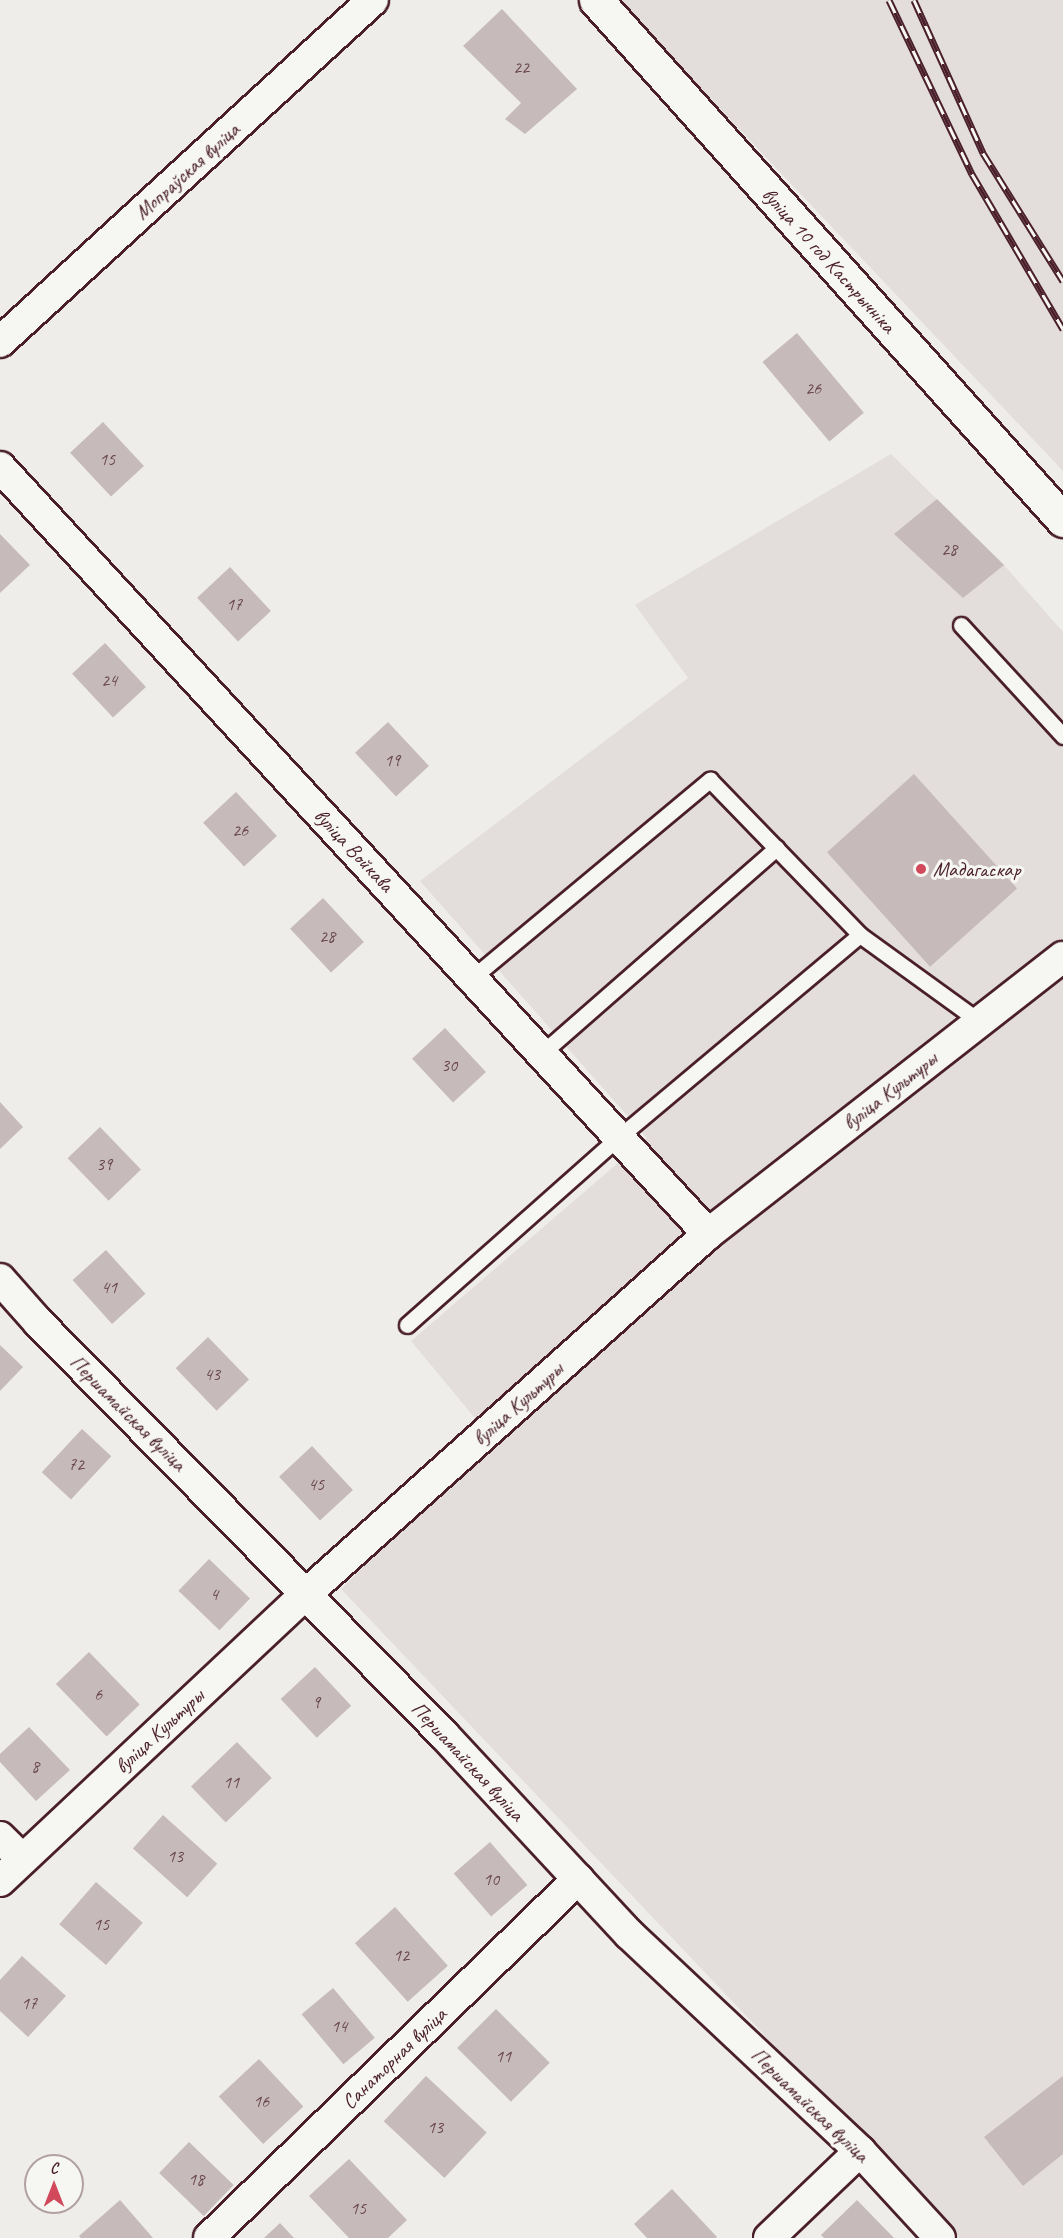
<!DOCTYPE html>
<meta charset="utf-8">
<style>
body{margin:0}
#map{position:relative;width:1063px;height:2238px;overflow:hidden;background:#efedea;font-family:Caveat,sans-serif}
div>[style]{position:absolute}
[style*='--x']{left:calc(var(--x)*1px);top:calc(var(--y)*1px);width:calc(var(--w)*1px);rotate:calc(var(--a)*1deg)}
.built>*{inset:0;background:#e3dedc}
.building>*{inset:0;background:#c6babb;transform-origin:0 0}
.roads{filter:drop-shadow(2px 0 #4a1f2b) drop-shadow(-2px 0 #4a1f2b) drop-shadow(0 2px #4a1f2b) drop-shadow(0 -2px #4a1f2b)}
.service>*{height:15px;margin:-7.5px;padding:0 7.5px;transform-origin:7.5px;border-radius:7.5px;background:#f6f6f2}
.minor>*{height:30px;margin:-15px;padding:0 15px;transform-origin:15px;border-radius:15px;background:#f6f6f2}
.tertiary>*{height:33px;margin:-16.5px;padding:0 16.5px;transform-origin:16.5px;border-radius:16.5px;background:#f6f6f2}
.rail>*{height:7px;margin-top:-3.5px;transform-origin:0;background:repeating-linear-gradient(90deg,#f6f6f2 0 14px,#4a1f2b 0 28px);box-sizing:border-box;border-block:2px solid #4a1f2b}
.dots>*{width:16px;height:16px;translate:-50% -50%;box-sizing:border-box;border:3px solid #f6f6f2;border-radius:50%}
span{translate:-50% -50%;white-space:nowrap;text-align:center;line-height:1.15;-webkit-text-stroke:6px #f6f6f2;paint-order:stroke}
.number-label{font-size:18px;color:#69464f}
.number-label span{-webkit-text-stroke-width:0}
.street-label{font-size:21px;color:#4a1f2b}
.poi-label{font-size:21px;color:#4a1f2b}
.left{translate:0 -50%;text-align:left}
.north{position:absolute;left:24px;top:2154px;width:60px;height:60px;box-sizing:border-box;background:#f6f6f2;border:2px solid #b1a0a2;border-radius:50%;rotate:0deg;font-size:16px;font-weight:700;line-height:24px;text-align:center;color:#4a1f2b}
.north::after{content:'';display:block;margin:auto;width:21px;height:27px;background:#d1495b;clip-path:polygon(50% 0,100% 100%,50% 72%,0 100%)}
</style>
<div id="map">
<div class="built">
<i style="clip-path:polygon(617px 0,1063px 0,1063px 471px)"></i>
<i style="clip-path:polygon(891px 454px,1004px 565px,1063px 632px,1063px 2238px,957px 2238px,341px 1589px,493px 1440px,411px 1341px,647px 1138px,420px 881px,688px 678px,635px 605px)"></i>
</div>
<div class="building">
<i style="clip-path:polygon(502px 9px,577px 89px,525px 134px,505px 119px,521px 103px,463px 46px)"></i>
<i style="left:797px;top:333px;width:104px;height:45px;rotate:50deg"></i>
<i style="left:103px;top:422px;width:60px;height:45px;rotate:47deg"></i>
<i style="clip-path:polygon(937px 499px,1004px 565px,963px 598px,894px 534px)"></i>
<i style="clip-path:polygon(0 534px,30px 565px,0 593px)"></i>
<i style="left:230px;top:567px;width:60px;height:45px;rotate:47deg"></i>
<i style="left:105px;top:643px;width:60px;height:45px;rotate:47deg"></i>
<i style="left:388px;top:722px;width:60px;height:45px;rotate:47deg"></i>
<i style="left:914px;top:774px;width:154px;height:117px;rotate:48deg"></i>
<i style="left:236px;top:792px;width:60px;height:45px;rotate:47deg"></i>
<i style="left:323px;top:898px;width:60px;height:45px;rotate:47deg"></i>
<i style="left:445px;top:1028px;width:60px;height:45px;rotate:47deg"></i>
<i style="clip-path:polygon(0 1102px,23px 1127px,0 1149px)"></i>
<i style="left:100px;top:1127px;width:59px;height:45px;rotate:46deg"></i>
<i style="left:106px;top:1250px;width:59px;height:45px;rotate:48deg"></i>
<i style="left:208px;top:1337px;width:59px;height:45px;rotate:46deg"></i>
<i style="clip-path:polygon(0 1345px,23px 1367px,0 1391px)"></i>
<i style="left:82px;top:1429px;width:40px;height:59px;rotate:43deg"></i>
<i style="left:312px;top:1446px;width:60px;height:45px;rotate:47deg"></i>
<i style="left:209px;top:1559px;width:57px;height:44px;rotate:44deg"></i>
<i style="left:89px;top:1652px;width:73px;height:46px;rotate:46deg"></i>
<i style="left:315px;top:1667px;width:53px;height:47px;rotate:47deg"></i>
<i style="clip-path:polygon(29px 1727px,70px 1770px,36px 1801px,0 1762px,0 1754px)"></i>
<i style="left:237px;top:1742px;width:50px;height:64px;rotate:46deg"></i>
<i style="left:163px;top:1815px;width:73px;height:45px;rotate:42deg"></i>
<i style="left:490px;top:1842px;width:57px;height:48px;rotate:49deg"></i>
<i style="left:96px;top:1882px;width:62px;height:56px;rotate:41deg"></i>
<i style="left:395px;top:1907px;width:79px;height:54px;rotate:48deg"></i>
<i style="clip-path:polygon(22px 1956px,66px 1996px,28px 2037px,0 2011px,0 1980px)"></i>
<i style="left:333px;top:1988px;width:65px;height:41px;rotate:50deg"></i>
<i style="left:496px;top:2009px;width:76px;height:55px;rotate:45deg"></i>
<i style="left:259px;top:2059px;width:65px;height:55px;rotate:47deg"></i>
<i style="left:426px;top:2076px;width:83px;height:62px;rotate:43deg"></i>
<i style="clip-path:polygon(1063px 2076px,1063px 2154px,1023px 2186px,984px 2137px)"></i>
<i style="left:189px;top:2142px;width:62px;height:43px;rotate:44deg"></i>
<i style="clip-path:polygon(349px 2159px,407px 2220px,388px 2238px,349px 2238px,309px 2196px)"></i>
<i style="clip-path:polygon(672px 2189px,717px 2237px,716px 2238px,647px 2238px,634px 2224px)"></i>
<i style="clip-path:polygon(120px 2200px,153px 2238px,81px 2238px,79px 2236px)"></i>
<i style="clip-path:polygon(857px 2200px,894px 2238px,824px 2238px,821px 2235px)"></i>
<i style="clip-path:polygon(280px 2223px,294px 2238px,264px 2238px)"></i>
</div>
<div class="roads">
<div class="service">
<i style="--x:961;--y:625;--w:151;--a:47.4"></i>
<i style="--x:472;--y:978;--w:310;--a:-39.8"></i>
<i style="--x:710;--y:780;--w:216;--a:45.9"></i>
<i style="--x:860;--y:935;--w:148;--a:35.9"></i>
<i style="--x:541;--y:1054;--w:313;--a:-41.2"></i>
<i style="--x:407;--y:1325;--w:283;--a:-41.6"></i>
<i style="--x:619;--y:1137;--w:314;--a:-40"></i>
</div>
<div class="minor">
<i style="--x:0;--y:342;--w:506;--a:-42.52"></i>
<i style="--x:0;--y:467;--w:1044;--a:47.29"></i>
<i style="--x:0;--y:1279;--w:57;--a:48.5"></i>
<i style="--x:38;--y:1322;--w:579;--a:45.49"></i>
<i style="--x:444;--y:1735;--w:272;--a:47.1"></i>
<i style="--x:629;--y:1934;--w:317;--a:43.2"></i>
<i style="--x:860;--y:2151;--w:118;--a:47.4"></i>
<i style="--x:0;--y:1837;--w:31;--a:45"></i>
<i style="--x:0;--y:1881;--w:420;--a:-43.2"></i>
<i style="--x:306;--y:1594;--w:540;--a:-41.85"></i>
<i style="--x:708;--y:1234;--w:450;--a:-38"></i>
<i style="--x:209;--y:2238;--w:515;--a:-44.21"></i>
<i style="--x:769;--y:2238;--w:126;--a:-43.7"></i>
</div>
<div class="tertiary">
<i style="--x:596;--y:0;--w:699;--a:48.07"></i>
</div>
</div>
<div class="rail">
<i style="--x:889;--y:0;--w:193;--a:64.5"></i>
<i style="--x:972;--y:174;--w:180;--a:59.6"></i>
<i style="--x:914;--y:0;--w:168;--a:65.7"></i>
<i style="--x:983;--y:153;--w:151;--a:58"></i>
</div>
<div class="dots">
<i style="left:921px;top:869px;background:#d1495b"></i>
</div>
<div class="number-label">
<span style="left:521px;top:67px">22</span>
<span style="left:813px;top:388px">26</span>
<span style="left:107px;top:459px">15</span>
<span style="left:949px;top:549px">28</span>
<span style="left:234px;top:604px">17</span>
<span style="left:109px;top:680px">24</span>
<span style="left:392px;top:760px">19</span>
<span style="left:240px;top:830px">26</span>
<span style="left:327px;top:936px">28</span>
<span style="left:449px;top:1065px">30</span>
<span style="left:104px;top:1164px">39</span>
<span style="left:109px;top:1287px">41</span>
<span style="left:212px;top:1374px">43</span>
<span style="left:76px;top:1464px">72</span>
<span style="left:316px;top:1484px">45</span>
<span style="left:214px;top:1594px">4</span>
<span style="left:98px;top:1694px">6</span>
<span style="left:316px;top:1702px">9</span>
<span style="left:35px;top:1766px">8</span>
<span style="left:231px;top:1782px">11</span>
<span style="left:175px;top:1856px">13</span>
<span style="left:491px;top:1879px">10</span>
<span style="left:101px;top:1924px">15</span>
<span style="left:401px;top:1955px">12</span>
<span style="left:29px;top:2003px">17</span>
<span style="left:339px;top:2026px">14</span>
<span style="left:503px;top:2056px">11</span>
<span style="left:261px;top:2101px">16</span>
<span style="left:435px;top:2127px">13</span>
<span style="left:196px;top:2179px">18</span>
<span style="left:358px;top:2208px">15</span>
</div>
<div class="street-label">
<span style="left:187px;top:171px;rotate:-42deg">Мопраўская вуліца</span>
<span style="left:829px;top:260px;rotate:48deg">вуліца 10 год Кастрычніка</span>
<span style="left:354px;top:850px;rotate:47deg">вуліца Войкава</span>
<span style="left:890px;top:1091px;rotate:-38deg">вуліца Культуры</span>
<span style="left:518px;top:1404px;rotate:-42deg">вуліца Культуры</span>
<span style="left:128px;top:1413px;rotate:45deg">Першамайская вуліца</span>
<span style="left:159px;top:1731px;rotate:-43deg">вуліца Культуры</span>
<span style="left:468px;top:1761px;rotate:47deg">Першамайская вуліца</span>
<span style="left:394px;top:2058px;rotate:-44deg">Санаторная вуліца</span>
<span style="left:810px;top:2105px;rotate:44deg">Першамайская вуліца</span>
</div>
<div class="poi-label">
<span class="left" style="left:933px;top:869px">Мадагаскар</span>
</div>
<div class="north">С</div>
</div>
